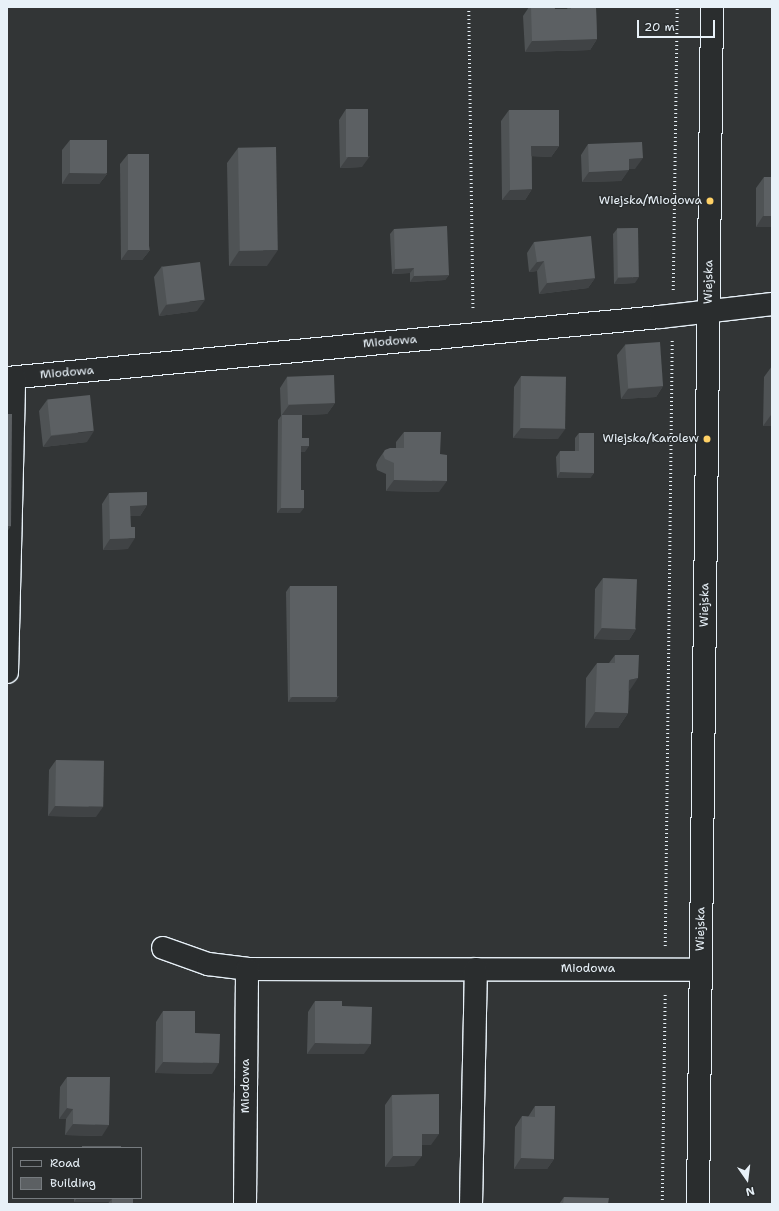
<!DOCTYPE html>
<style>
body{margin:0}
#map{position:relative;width:779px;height:1211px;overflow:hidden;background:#323536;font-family:"Shantell Sans",sans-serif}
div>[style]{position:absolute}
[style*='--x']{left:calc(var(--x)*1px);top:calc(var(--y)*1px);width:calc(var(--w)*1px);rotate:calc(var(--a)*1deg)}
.path>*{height:2.5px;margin-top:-1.25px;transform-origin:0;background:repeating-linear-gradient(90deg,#e8f1f8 0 1px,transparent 0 4px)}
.roads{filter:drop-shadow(1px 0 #e8f1f8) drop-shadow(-1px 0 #e8f1f8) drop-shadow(0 1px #e8f1f8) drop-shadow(0 -1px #e8f1f8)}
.minor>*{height:22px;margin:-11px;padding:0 11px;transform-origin:11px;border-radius:11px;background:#2a2d2e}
.wall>*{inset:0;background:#4f5355}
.shaded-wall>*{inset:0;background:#404345}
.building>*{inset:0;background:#5c6063;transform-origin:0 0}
.dots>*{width:11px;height:11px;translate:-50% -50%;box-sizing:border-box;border:2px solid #2a2d2e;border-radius:50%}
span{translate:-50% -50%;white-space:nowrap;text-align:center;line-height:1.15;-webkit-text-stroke:3px #2a2d2e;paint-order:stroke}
.poi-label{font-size:12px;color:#e8f1f8}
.right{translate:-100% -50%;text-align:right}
.street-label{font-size:12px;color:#e8f1f8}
.frame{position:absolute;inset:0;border:8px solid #e8f1f8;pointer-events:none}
.legend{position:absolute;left:12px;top:1147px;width:130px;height:52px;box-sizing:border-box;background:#2a2d2e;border:1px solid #767b7f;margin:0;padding:5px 7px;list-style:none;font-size:12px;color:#e8f1f8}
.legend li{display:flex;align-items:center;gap:8px;height:20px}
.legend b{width:20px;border:1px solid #767b7f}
.north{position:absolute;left:727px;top:1159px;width:40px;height:40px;-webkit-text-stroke:3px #2a2d2e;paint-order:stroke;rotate:166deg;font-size:11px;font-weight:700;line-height:16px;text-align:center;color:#e8f1f8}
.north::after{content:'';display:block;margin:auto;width:14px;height:18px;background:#e8f1f8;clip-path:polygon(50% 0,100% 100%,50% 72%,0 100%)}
.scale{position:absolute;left:637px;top:20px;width:78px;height:18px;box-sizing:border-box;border:2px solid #e8f1f8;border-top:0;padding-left:5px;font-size:12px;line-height:14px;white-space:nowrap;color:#e8f1f8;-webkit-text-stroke:3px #2a2d2e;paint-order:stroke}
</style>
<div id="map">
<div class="path">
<i style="--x:469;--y:7;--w:303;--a:89.2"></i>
<i style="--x:673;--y:290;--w:283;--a:-89.2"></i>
<i style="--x:665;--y:946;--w:607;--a:-89.34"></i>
<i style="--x:662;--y:1204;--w:211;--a:-89.2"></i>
</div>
<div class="roads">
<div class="minor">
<i style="--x:7;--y:378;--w:656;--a:-5.34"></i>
<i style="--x:660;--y:317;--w:113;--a:-6.6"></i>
<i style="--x:7;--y:672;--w:294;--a:-88.6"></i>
<i style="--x:163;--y:948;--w:48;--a:19.6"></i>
<i style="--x:208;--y:964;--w:39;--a:7"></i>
<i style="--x:247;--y:969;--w:453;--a:0.1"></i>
<i style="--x:245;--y:1204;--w:235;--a:-89.5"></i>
<i style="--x:471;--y:1204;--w:235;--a:-88.8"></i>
<i style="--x:698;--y:1204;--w:1197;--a:-89.33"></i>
</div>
</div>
<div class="wall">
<i style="clip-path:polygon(529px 7px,554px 7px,555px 9px,567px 9px,568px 7px,596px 7px,597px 39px,590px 50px,525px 52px,523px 16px)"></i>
<i style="clip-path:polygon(346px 109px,362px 167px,340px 168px,339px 120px)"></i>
<i style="clip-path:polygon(509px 110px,559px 146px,551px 157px,532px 156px,532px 189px,525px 200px,502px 200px,501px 121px)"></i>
<i style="clip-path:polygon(70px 140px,107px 174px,99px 184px,62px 184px,62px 150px)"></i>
<i style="clip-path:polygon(588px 144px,635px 169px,629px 169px,621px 181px,582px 182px,581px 155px)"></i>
<i style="clip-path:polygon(238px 148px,267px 266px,229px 266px,227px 163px)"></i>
<i style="clip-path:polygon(128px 154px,150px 250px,142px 260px,121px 260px,120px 164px)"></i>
<i style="clip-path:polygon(764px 177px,772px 227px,756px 227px,756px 188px)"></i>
<i style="clip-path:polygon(394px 229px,449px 275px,445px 280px,410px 282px,410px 273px,392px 274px,390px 234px)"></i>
<i style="clip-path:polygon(617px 229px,635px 283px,614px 284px,613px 234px)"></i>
<i style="clip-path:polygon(534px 242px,595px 278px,588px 288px,539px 294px,537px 271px,529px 272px,527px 253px)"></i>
<i style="clip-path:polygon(162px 266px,197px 311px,159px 316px,154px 277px)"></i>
<i style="clip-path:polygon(625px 345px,663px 386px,656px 397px,621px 399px,617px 355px)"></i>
<i style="clip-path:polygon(772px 366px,772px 426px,763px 426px,764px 377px)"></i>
<i style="clip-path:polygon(521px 376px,558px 439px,513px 438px,514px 387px)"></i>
<i style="clip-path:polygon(287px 377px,335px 403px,327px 414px,302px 415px,302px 438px,305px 452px,301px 452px,300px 513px,277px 513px,278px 420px,281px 416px,280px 388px)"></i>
<i style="clip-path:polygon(47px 400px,87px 442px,43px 447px,39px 411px)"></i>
<i style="clip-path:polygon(404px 432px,439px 492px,386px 491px,386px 474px,377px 470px,376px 465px,378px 460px,385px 450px,396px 448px,396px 442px)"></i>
<i style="clip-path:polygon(579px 433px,594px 473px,590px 478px,557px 478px,556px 457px,560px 451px,575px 451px,575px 438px)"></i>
<i style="clip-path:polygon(109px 493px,147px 505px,140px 516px,130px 516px,128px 549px,103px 550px,102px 504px)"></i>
<i style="clip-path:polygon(603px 578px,636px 629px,629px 640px,594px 639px,595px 589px)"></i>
<i style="clip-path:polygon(290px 586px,335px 702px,288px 702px,286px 592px)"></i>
<i style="clip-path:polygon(615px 655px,629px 691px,628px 713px,618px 728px,585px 728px,586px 678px,597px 663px,609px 663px)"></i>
<i style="clip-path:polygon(56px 760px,96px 817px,48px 816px,49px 770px)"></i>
<i style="clip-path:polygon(315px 1001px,342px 1006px,364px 1054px,307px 1054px,308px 1012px)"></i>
<i style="clip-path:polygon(163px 1011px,212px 1074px,155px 1073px,156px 1022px)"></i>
<i style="clip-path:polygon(67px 1077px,102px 1136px,65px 1135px,66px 1119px,59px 1119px,60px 1087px)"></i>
<i style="clip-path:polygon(392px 1095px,431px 1145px,422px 1145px,414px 1166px,385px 1167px,385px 1105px)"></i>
<i style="clip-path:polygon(535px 1106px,554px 1159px,547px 1169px,514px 1169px,515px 1127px,522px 1116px,528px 1117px)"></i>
<i style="clip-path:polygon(564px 1197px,608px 1204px,559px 1204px)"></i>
<i style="clip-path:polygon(74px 1198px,116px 1198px,116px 1199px,133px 1204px,108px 1204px,109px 1202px,74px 1202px)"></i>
</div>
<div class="shaded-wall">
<i style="clip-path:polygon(597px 39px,590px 50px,525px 52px,532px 41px)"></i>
<i style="clip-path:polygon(531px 146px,559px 146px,551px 157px,524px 156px)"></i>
<i style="clip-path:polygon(370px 156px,362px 167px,340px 168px,348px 157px)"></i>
<i style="clip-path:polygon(643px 158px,635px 169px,621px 169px,629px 159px)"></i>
<i style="clip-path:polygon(629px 170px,621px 181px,582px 182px,589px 172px)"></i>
<i style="clip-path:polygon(69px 173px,107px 174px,99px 184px,62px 184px)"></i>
<i style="clip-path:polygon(532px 189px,525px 200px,502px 200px,510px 190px)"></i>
<i style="clip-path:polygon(763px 216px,772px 216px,772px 227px,756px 227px)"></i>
<i style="clip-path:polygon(128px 250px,150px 250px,142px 260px,121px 260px)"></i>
<i style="clip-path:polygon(278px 250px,267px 266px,229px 266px,239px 251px)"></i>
<i style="clip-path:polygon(544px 261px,537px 271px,529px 272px,537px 262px)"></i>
<i style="clip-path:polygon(414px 268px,410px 273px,392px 274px,395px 269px)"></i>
<i style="clip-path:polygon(449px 275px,445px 280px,410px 282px,414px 276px)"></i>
<i style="clip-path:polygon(639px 277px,635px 283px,614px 284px,618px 278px)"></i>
<i style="clip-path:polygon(595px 278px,588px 288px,539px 294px,547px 283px)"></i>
<i style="clip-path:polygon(205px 300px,197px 311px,159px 316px,166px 305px)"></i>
<i style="clip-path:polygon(663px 386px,656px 397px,621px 399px,628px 389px)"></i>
<i style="clip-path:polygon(335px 403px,327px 414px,282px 416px,282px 415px,281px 416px,289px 405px)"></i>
<i style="clip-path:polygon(771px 415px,772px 415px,772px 426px,763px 426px)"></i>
<i style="clip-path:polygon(521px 428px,566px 428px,558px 439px,513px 438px)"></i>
<i style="clip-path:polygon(94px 431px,87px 442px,43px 447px,51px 436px)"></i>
<i style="clip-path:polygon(301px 446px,309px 446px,305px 452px,297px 452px)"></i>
<i style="clip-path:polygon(560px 472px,594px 473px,590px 478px,557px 478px)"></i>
<i style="clip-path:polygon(394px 480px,447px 481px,439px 492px,386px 491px)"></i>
<i style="clip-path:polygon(147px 505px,140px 516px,123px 516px,130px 506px)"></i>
<i style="clip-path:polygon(281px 508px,304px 508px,300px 513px,277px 513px)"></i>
<i style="clip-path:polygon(7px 526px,11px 526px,7px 532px)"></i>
<i style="clip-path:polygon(135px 538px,128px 549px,103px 550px,110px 539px)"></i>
<i style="clip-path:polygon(602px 628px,636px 629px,629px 640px,594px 639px)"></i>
<i style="clip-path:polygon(638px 678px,628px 693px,629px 680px)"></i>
<i style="clip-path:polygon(339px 696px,335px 702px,288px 702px,292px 697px)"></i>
<i style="clip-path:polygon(595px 712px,628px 713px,618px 728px,585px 728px)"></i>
<i style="clip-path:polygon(55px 806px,103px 807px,96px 817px,48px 816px)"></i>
<i style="clip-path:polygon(315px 1043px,371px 1044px,364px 1054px,307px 1054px)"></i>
<i style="clip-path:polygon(163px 1062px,219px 1063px,212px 1074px,155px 1073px)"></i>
<i style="clip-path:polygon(67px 1108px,73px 1109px,66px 1119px,59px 1119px)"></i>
<i style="clip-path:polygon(73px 1124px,109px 1125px,102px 1136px,65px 1135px)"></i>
<i style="clip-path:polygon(422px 1134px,439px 1134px,431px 1145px,414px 1145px)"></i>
<i style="clip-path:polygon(393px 1156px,422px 1156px,414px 1166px,385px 1167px)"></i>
<i style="clip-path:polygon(521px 1158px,554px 1159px,547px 1169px,514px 1169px)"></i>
<i style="clip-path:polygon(77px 1198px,116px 1198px,113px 1202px,112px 1199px,109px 1202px,74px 1202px)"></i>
</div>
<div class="building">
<i style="clip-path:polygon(531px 7px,554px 7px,555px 9px,571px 9px,571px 7px,596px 7px,597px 39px,532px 41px)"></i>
<i style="left:346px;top:109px;width:22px;height:48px"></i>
<i style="clip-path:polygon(509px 110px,559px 110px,559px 146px,531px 146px,532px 189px,510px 190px)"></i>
<i style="left:70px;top:140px;width:37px;height:33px"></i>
<i style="clip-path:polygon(642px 142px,643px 158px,629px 159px,629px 170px,589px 172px,588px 144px)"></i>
<i style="left:276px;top:147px;width:103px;height:38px;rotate:89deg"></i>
<i style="left:128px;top:154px;width:21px;height:96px"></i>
<i style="left:764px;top:177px;width:8px;height:39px"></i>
<i style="clip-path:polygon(447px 226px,449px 275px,414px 276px,414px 268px,395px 269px,394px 229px)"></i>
<i style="left:638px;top:228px;width:49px;height:21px;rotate:89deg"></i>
<i style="clip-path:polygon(591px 236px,595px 278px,547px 283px,544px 261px,537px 262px,534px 242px)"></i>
<i style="left:200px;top:262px;width:38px;height:38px;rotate:83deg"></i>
<i style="left:660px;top:342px;width:44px;height:35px;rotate:86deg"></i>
<i style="clip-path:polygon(772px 366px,772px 415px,771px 415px)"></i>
<i style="left:334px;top:375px;width:28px;height:47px;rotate:88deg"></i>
<i style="left:521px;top:376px;width:45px;height:52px;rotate:1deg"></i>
<i style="left:90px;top:395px;width:36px;height:43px;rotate:84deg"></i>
<i style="clip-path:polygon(7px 414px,12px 414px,11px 526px,7px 526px)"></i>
<i style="clip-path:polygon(282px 415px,302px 415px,302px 438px,309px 438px,309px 446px,301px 446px,301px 490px,304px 490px,304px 508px,281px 508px)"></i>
<i style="clip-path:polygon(404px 432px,441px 432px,440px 454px,447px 455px,447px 481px,394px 480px,394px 463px,385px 459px,383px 454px,385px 450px,390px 448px,404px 448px)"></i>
<i style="clip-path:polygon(579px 433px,594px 433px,594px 473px,560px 472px,560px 451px,579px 451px)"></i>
<i style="clip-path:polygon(147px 492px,147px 505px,130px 506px,131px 527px,135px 527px,135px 538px,110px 539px,109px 493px)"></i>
<i style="left:603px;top:578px;width:34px;height:50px;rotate:2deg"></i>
<i style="left:290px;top:586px;width:47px;height:111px"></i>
<i style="clip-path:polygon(615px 655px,639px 655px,638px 678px,629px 680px,628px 713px,595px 712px,597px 663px,615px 663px)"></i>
<i style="left:56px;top:760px;width:48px;height:46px;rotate:1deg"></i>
<i style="clip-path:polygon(315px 1001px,342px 1001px,342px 1006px,372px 1007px,371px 1044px,315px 1043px)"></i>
<i style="clip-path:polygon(163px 1011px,195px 1011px,195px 1033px,220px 1034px,219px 1063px,163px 1062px)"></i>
<i style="clip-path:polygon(67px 1077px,110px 1077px,109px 1125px,73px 1124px,73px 1109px,67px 1108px)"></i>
<i style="clip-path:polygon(439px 1094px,439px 1134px,422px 1134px,422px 1156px,393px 1156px,392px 1095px)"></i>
<i style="clip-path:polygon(535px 1106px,555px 1106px,554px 1159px,521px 1158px,522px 1116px,535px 1117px)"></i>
<i style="left:82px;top:1146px;width:39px;height:2px"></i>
<i style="clip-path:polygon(564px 1197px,609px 1198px,608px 1204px,563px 1204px)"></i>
<i style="left:112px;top:1199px;width:21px;height:5px"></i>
</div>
<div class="dots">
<i style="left:710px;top:201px;background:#ffd166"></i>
<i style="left:707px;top:439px;background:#ffd166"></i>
</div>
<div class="poi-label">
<span class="right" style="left:702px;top:201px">Wiejska/Miodowa</span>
<span class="right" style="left:699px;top:439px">Wiejska/Karolew</span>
</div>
<div class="street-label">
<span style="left:709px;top:282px;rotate:-89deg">Wiejska</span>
<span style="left:390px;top:342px;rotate:-5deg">Miodowa</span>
<span style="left:67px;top:373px;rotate:-5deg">Miodowa</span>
<span style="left:705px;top:605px;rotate:-89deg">Wiejska</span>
<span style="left:701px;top:929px;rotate:-89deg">Wiejska</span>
<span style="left:588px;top:969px">Miodowa</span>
<span style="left:246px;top:1086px;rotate:-90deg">Miodowa</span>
</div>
<div class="frame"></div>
<ul class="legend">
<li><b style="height:5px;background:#2a2d2e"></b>Road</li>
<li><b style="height:11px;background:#5c6063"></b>Building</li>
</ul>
<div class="north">N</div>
<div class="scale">20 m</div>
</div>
